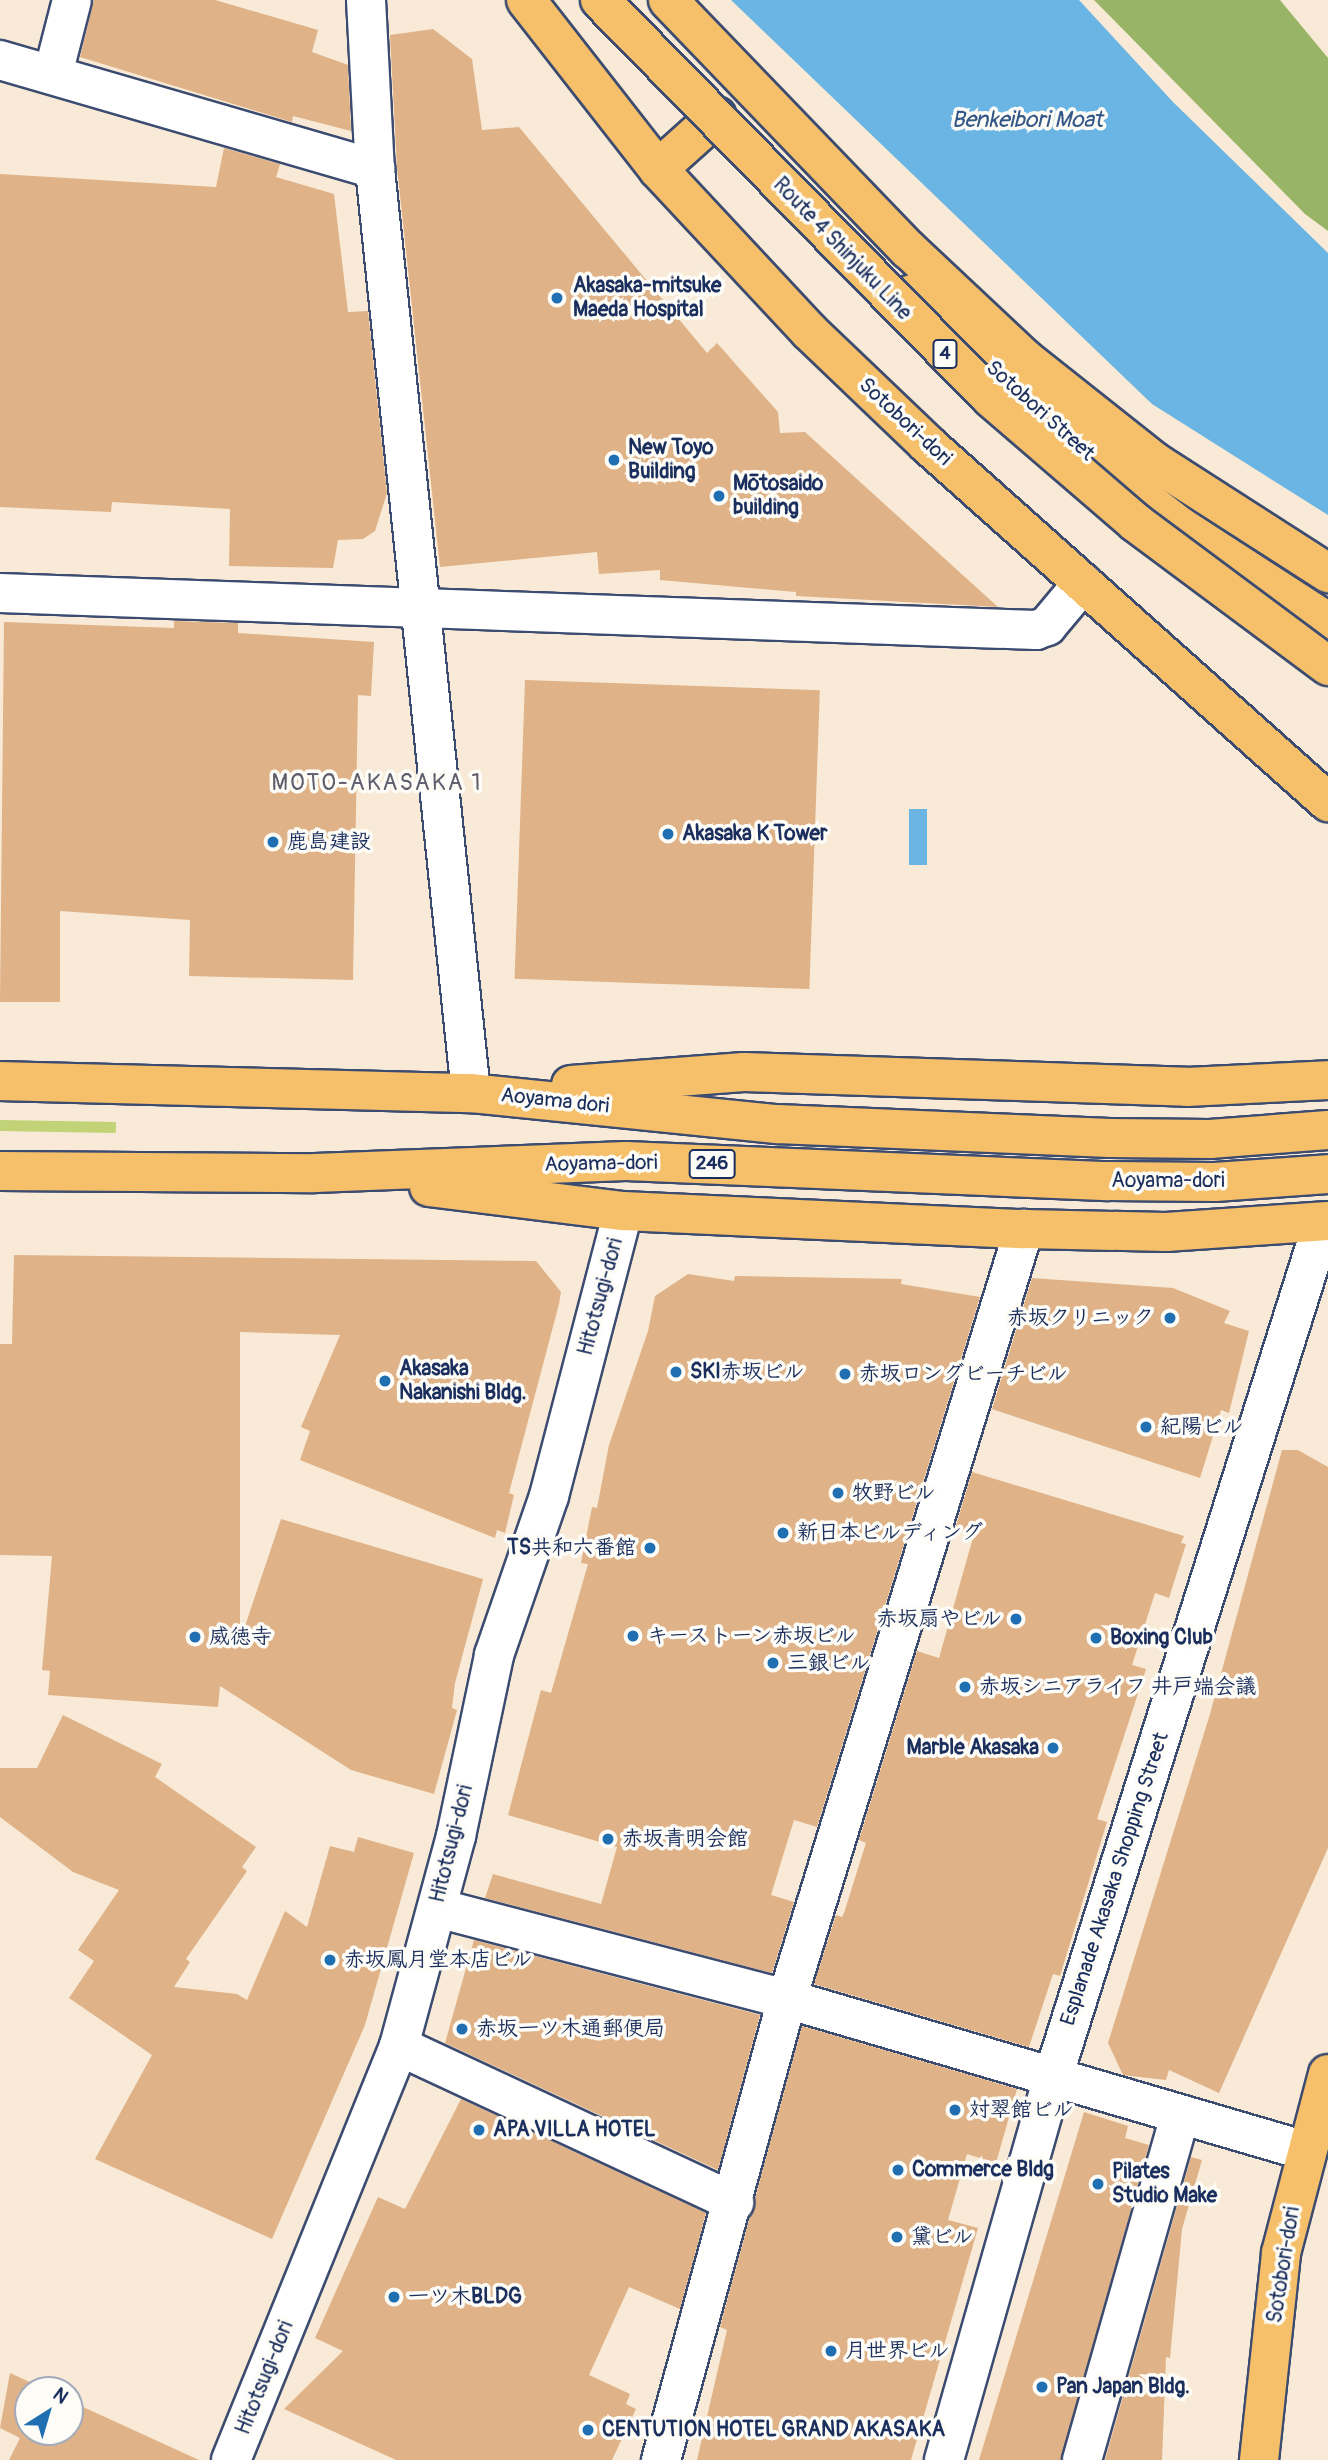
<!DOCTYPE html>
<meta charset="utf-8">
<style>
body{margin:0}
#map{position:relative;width:1328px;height:2460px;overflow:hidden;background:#f8ead6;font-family:Pangolin,"Klee One",sans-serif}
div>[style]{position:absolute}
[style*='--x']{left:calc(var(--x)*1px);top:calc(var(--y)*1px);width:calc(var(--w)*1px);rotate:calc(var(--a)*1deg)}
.green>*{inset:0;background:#c1d376;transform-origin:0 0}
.forest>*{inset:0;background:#98b567}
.water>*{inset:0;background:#6ab5e3;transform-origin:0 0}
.building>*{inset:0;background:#dfb288;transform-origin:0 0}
.roads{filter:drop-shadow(2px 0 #3c4b70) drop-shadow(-2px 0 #3c4b70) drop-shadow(0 2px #3c4b70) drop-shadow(0 -2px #3c4b70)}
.minor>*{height:38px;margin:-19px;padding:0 19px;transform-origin:19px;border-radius:19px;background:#fff}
.major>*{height:38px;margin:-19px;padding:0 19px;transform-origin:19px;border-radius:19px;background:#f6c06b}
.highway>*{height:38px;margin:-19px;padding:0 19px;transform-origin:19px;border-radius:19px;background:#f6c06b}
.bridges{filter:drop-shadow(2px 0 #3c4b70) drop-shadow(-2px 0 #3c4b70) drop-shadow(0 2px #3c4b70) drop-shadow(0 -2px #3c4b70)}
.highway-bridge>*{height:38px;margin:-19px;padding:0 19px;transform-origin:19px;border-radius:19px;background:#f6c06b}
.dots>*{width:19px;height:19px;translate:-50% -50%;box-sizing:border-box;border:4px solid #fdfcf7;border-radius:50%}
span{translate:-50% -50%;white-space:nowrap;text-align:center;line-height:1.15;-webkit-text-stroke:7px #fdfcf7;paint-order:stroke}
.shield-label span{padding:2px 5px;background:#fdfcf7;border:2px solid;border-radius:5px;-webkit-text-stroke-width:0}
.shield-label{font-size:19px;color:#1b2f5e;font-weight:700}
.street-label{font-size:21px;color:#1b2f5e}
.poi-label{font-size:21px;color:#1b2f5e;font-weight:700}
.left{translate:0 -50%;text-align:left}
.right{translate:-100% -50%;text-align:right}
.water-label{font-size:23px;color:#335786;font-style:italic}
.neighbourhood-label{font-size:23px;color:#605d6d;letter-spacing:2px}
.north{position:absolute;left:14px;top:2376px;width:70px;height:70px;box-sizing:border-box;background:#fdfcf7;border:2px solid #a3aaba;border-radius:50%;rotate:37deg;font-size:19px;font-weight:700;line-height:28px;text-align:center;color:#1b2f5e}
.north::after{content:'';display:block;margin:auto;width:24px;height:32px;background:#1f6fb2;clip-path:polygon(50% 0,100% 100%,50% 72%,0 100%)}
</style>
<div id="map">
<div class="green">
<i style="left:0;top:1120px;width:116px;height:11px;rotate:1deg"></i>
</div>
<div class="forest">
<i style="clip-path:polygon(1094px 0,1280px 0,1328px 58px,1328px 231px,1305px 214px)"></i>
</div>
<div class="water">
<i style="clip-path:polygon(731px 0,1079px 0,1173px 102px,1328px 253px,1328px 515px,1152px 404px)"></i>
<i style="left:909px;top:809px;width:18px;height:56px"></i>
</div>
<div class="building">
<i style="clip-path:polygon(94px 0,215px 0,318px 30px,312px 52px,348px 65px,351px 131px,293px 116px,292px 122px,80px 57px)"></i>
<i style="clip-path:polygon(433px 29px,472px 59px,482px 130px,519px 127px,707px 353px,717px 343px,778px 412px,780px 433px,805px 432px,998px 607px,796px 596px,796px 592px,660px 580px,660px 570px,599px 574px,597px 552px,440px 567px,397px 167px,390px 35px)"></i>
<i style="clip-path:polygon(224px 148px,280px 164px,276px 177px,334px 194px,348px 312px,368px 311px,387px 493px,375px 531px,363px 539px,338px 540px,333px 568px,229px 566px,230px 509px,112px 502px,111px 512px,0 507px,0 174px,216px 187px)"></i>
<i style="clip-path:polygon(174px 621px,238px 623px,238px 633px,374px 642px,371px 696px,358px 695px,353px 980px,189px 976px,190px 920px,60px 911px,60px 1002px,0 1002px,4px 622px,174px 628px)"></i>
<i style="left:525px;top:680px;width:295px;height:299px;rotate:2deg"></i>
<i style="clip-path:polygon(14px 1255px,536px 1261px,561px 1292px,559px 1304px,509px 1493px,514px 1495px,505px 1533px,497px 1530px,495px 1538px,300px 1460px,310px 1431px,301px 1427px,340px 1335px,240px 1332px,240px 1641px,281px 1519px,483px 1579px,455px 1683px,452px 1708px,457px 1710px,434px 1794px,351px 1770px,220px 1686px,218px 1707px,48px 1695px,50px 1671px,42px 1670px,52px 1556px,0 1555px,0 1344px,12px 1344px)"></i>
<i style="clip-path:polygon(688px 1274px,734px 1281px,735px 1276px,902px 1279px,901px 1284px,980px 1297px,817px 1827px,794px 1820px,771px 1895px,794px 1902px,772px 1973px,485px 1898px,493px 1874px,601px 1904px,617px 1847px,508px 1815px,541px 1690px,551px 1693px,588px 1564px,581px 1563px,592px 1507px,597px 1508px,609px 1445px,648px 1331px,655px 1296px)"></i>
<i style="clip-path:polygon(1032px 1278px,1173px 1288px,1230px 1311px,1224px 1323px,1249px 1331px,1229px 1413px,1221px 1410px,1200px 1478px,992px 1409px)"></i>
<i style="clip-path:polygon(1282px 1450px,1298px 1450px,1328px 1467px,1328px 1848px,1219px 2093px,1169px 2070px,1166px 2080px,1123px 2075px,1108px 2043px,1210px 1714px)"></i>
<i style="clip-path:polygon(972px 1472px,1184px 1536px,1181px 1543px,1186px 1544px,1169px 1598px,1155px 1593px,1132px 1665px,1146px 1669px,1097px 1819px,1107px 1822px,1060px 1976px,1053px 1974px,1029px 2047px,814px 1984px,836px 1915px,842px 1917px,844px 1913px,866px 1843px,859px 1840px,917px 1651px,939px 1658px,974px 1534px,955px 1529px)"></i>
<i style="clip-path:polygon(63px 1715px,162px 1764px,155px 1777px,256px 1847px,242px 1867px,247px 1871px,186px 1959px,190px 1962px,174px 1987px,237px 1994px,247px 2000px,285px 1911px,307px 1927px,330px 1846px,354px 1852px,358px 1837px,414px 1853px,365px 2025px,272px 2239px,95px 2159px,152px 2055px,69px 1998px,94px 1961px,78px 1950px,119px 1890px,73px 1872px,0 1817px,0 1768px,37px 1768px)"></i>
<i style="clip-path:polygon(474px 1940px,760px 2015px,718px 2170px,445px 2043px)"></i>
<i style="clip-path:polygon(802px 2026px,1017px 2089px,996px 2163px,967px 2154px,948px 2220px,978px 2228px,911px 2460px,697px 2460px,727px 2330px,720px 2327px)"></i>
<i style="clip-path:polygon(461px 2099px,706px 2213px,680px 2309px,629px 2287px,589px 2375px,630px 2394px,626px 2404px,636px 2409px,612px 2460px,396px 2460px,284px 2409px,343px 2351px,315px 2338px,378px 2197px,405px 2209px)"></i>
<i style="clip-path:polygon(1084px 2112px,1128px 2126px,1125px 2138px,1149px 2145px,1061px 2460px,979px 2460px)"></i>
<i style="clip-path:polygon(1191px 2157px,1202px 2160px,1182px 2229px,1170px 2358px,1166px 2357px,1162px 2460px,1105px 2460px)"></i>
<i style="clip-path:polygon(10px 2373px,47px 2390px,28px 2390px,28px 2432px,70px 2432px,70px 2401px,199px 2460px,9px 2460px,20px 2438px,0 2428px)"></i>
</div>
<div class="roads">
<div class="minor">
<i style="--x:366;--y:0;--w:169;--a:87"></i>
<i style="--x:375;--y:169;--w:929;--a:84.07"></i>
<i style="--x:0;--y:60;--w:391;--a:16.2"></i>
<i style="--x:53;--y:74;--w:76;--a:-75.6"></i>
<i style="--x:0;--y:593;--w:1037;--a:2.05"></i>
<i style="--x:1036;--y:630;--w:12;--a:-20"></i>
<i style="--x:1047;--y:626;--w:56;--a:-50.1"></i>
<i style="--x:437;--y:1908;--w:362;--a:14.6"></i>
<i style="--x:787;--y:1999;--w:541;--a:16.32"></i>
<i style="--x:399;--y:2046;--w:370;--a:25"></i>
<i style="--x:231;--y:2460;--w:447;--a:-67.9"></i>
<i style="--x:399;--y:2046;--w:218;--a:-74.8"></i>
<i style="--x:456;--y:1836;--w:185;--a:-78.1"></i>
<i style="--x:494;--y:1655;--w:168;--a:-70.9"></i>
<i style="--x:549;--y:1496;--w:294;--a:-75.4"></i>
<i style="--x:661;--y:2460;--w:478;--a:-74.7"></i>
<i style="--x:787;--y:1999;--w:806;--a:-72.89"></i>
<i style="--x:944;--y:2460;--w:401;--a:-74.1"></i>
<i style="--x:1054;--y:2074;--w:893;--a:-72.48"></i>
<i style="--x:1082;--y:2460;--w:359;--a:-74.1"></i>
</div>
<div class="major">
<i style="--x:526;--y:0;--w:214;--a:52"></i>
<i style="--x:658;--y:169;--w:223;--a:47"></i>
<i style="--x:810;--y:332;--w:162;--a:43.7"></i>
<i style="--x:927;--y:444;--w:538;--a:41.76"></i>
<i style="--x:658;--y:169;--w:79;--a:-41.9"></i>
<i style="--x:912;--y:294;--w:235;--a:42.6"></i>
<i style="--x:1085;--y:453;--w:118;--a:37.7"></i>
<i style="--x:1178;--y:525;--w:179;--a:32.9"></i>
<i style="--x:1259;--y:2460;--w:208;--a:-83.9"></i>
<i style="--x:1281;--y:2253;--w:185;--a:-75.3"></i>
</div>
<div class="highway">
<i style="--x:668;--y:0;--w:347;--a:46.1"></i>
<i style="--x:909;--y:250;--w:159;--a:43.2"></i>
<i style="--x:1025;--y:359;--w:166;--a:38.4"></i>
<i style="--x:1155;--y:462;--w:206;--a:32.7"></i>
<i style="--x:0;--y:1081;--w:471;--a:1.5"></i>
<i style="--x:471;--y:1093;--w:308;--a:5.8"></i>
<i style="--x:777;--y:1124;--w:333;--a:2.4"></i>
<i style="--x:1110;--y:1138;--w:100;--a:0.6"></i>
<i style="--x:1210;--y:1139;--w:118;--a:-4.4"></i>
<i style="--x:571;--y:1085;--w:173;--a:-4.3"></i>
<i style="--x:744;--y:1072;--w:443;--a:1.9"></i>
<i style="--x:1187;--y:1087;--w:141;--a:-2.8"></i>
<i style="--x:0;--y:1171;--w:315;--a:0.4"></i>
<i style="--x:315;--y:1173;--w:311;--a:-2.2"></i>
<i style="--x:626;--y:1161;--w:483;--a:2.4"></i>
<i style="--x:1109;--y:1181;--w:106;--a:0.5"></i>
<i style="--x:1215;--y:1182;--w:113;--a:-4"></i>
<i style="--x:429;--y:1187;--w:195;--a:7.1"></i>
<i style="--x:623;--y:1211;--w:401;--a:2.6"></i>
<i style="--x:1024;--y:1229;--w:142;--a:1.2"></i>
<i style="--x:1166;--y:1232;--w:162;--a:-3.9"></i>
</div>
</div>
<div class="bridges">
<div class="highway-bridge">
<i style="--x:600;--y:0;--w:558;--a:45.51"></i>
<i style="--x:991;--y:398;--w:190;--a:40.7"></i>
<i style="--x:1135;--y:522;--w:241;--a:36.7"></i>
</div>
</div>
<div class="dots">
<i style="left:557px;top:298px;background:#1f6fb2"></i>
<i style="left:614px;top:460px;background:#1f6fb2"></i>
<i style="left:719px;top:496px;background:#1f6fb2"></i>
<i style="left:668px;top:834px;background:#1f6fb2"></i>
<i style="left:273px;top:842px;background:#1f6fb2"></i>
<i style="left:1170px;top:1318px;background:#1f6fb2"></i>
<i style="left:676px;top:1372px;background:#1f6fb2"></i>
<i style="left:845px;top:1374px;background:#1f6fb2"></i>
<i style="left:385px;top:1381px;background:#1f6fb2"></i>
<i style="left:1146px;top:1427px;background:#1f6fb2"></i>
<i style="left:838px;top:1493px;background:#1f6fb2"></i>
<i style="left:783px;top:1533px;background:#1f6fb2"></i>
<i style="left:650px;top:1548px;background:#1f6fb2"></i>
<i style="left:1016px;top:1619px;background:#1f6fb2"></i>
<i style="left:633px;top:1636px;background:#1f6fb2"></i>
<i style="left:195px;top:1637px;background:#1f6fb2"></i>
<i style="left:1096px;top:1638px;background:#1f6fb2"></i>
<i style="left:773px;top:1663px;background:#1f6fb2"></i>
<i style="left:965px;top:1687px;background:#1f6fb2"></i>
<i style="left:1053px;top:1748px;background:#1f6fb2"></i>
<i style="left:608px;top:1839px;background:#1f6fb2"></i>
<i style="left:330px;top:1960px;background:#1f6fb2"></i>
<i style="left:462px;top:2029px;background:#1f6fb2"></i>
<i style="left:955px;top:2110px;background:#1f6fb2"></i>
<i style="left:479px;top:2130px;background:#1f6fb2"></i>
<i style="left:898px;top:2170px;background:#1f6fb2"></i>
<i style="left:1098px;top:2184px;background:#1f6fb2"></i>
<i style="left:897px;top:2237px;background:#1f6fb2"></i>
<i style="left:394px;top:2297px;background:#1f6fb2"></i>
<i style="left:831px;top:2351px;background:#1f6fb2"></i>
<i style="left:1042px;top:2387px;background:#1f6fb2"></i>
<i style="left:588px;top:2430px;background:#1f6fb2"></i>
</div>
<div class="shield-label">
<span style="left:945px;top:354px">4</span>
<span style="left:712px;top:1164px">246</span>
</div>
<div class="street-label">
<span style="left:842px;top:249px;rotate:46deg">Route 4 Shinjuku Line</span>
<span style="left:1040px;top:411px;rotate:42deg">Sotobori Street</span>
<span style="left:905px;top:422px;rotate:43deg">Sotobori-dori</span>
<span style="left:555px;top:1101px;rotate:6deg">Aoyama dori</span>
<span style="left:601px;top:1164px;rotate:-1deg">Aoyama-dori</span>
<span style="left:1168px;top:1181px">Aoyama-dori</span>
<span style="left:601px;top:1297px;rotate:-75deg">Hitotsugi-dori</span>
<span style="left:452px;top:1844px;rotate:-76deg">Hitotsugi-dori</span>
<span style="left:1115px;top:1879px;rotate:-72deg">Esplanade Akasaka Shopping Street</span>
<span style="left:1284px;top:2265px;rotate:-81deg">Sotobori-dori</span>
<span style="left:265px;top:2378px;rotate:-68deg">Hitotsugi-dori</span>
</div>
<div class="poi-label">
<span class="left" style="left:573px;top:298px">Akasaka-mitsuke<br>Maeda Hospital</span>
<span class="left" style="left:628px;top:460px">New Toyo<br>Building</span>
<span class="left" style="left:733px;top:496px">Mōtosaido<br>building</span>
<span class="left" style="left:682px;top:834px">Akasaka K Tower</span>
<span class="left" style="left:287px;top:842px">鹿島建設</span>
<span class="right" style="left:1154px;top:1318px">赤坂クリニック</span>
<span class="left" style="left:399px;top:1381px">Akasaka<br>Nakanishi Bldg.</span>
<span class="left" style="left:690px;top:1372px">SKI赤坂ビル</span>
<span class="left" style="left:859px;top:1374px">赤坂ロングビーチビル</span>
<span class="left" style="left:1160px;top:1427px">紀陽ビル</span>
<span class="left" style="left:852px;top:1493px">牧野ビル</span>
<span class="left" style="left:797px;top:1533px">新日本ビルディング</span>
<span class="right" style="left:636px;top:1548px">TS共和六番館</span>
<span class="right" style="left:1002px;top:1619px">赤坂扇やビル</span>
<span class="left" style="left:647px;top:1636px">キーストーン赤坂ビル</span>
<span class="left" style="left:209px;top:1637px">威徳寺</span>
<span class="left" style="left:1110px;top:1638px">Boxing Club</span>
<span class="left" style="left:787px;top:1663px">三銀ビル</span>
<span class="left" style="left:979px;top:1687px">赤坂シニアライフ 井戸端会議</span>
<span class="right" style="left:1039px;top:1748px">Marble Akasaka</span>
<span class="left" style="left:622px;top:1839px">赤坂青明会館</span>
<span class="left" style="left:344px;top:1960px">赤坂鳳月堂本店ビル</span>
<span class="left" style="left:476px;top:2029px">赤坂一ツ木通郵便局</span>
<span class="left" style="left:969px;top:2110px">対翠館ビル</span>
<span class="left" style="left:493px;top:2130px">APA VILLA HOTEL</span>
<span class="left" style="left:912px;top:2170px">Commerce Bldg</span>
<span class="left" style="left:1112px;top:2184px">Pilates<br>Studio Make</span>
<span class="left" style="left:911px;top:2237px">黛ビル</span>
<span class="left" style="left:408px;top:2297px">一ツ木BLDG</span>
<span class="left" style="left:845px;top:2351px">月世界ビル</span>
<span class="left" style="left:1056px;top:2387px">Pan Japan Bldg.</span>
<span class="left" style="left:602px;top:2430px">CENTUTION HOTEL GRAND AKASAKA</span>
</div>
<div class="water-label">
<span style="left:1027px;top:120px">Benkeibori Moat</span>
</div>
<div class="neighbourhood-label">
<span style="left:377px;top:783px">MOTO-AKASAKA 1</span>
</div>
<div class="north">N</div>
</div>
